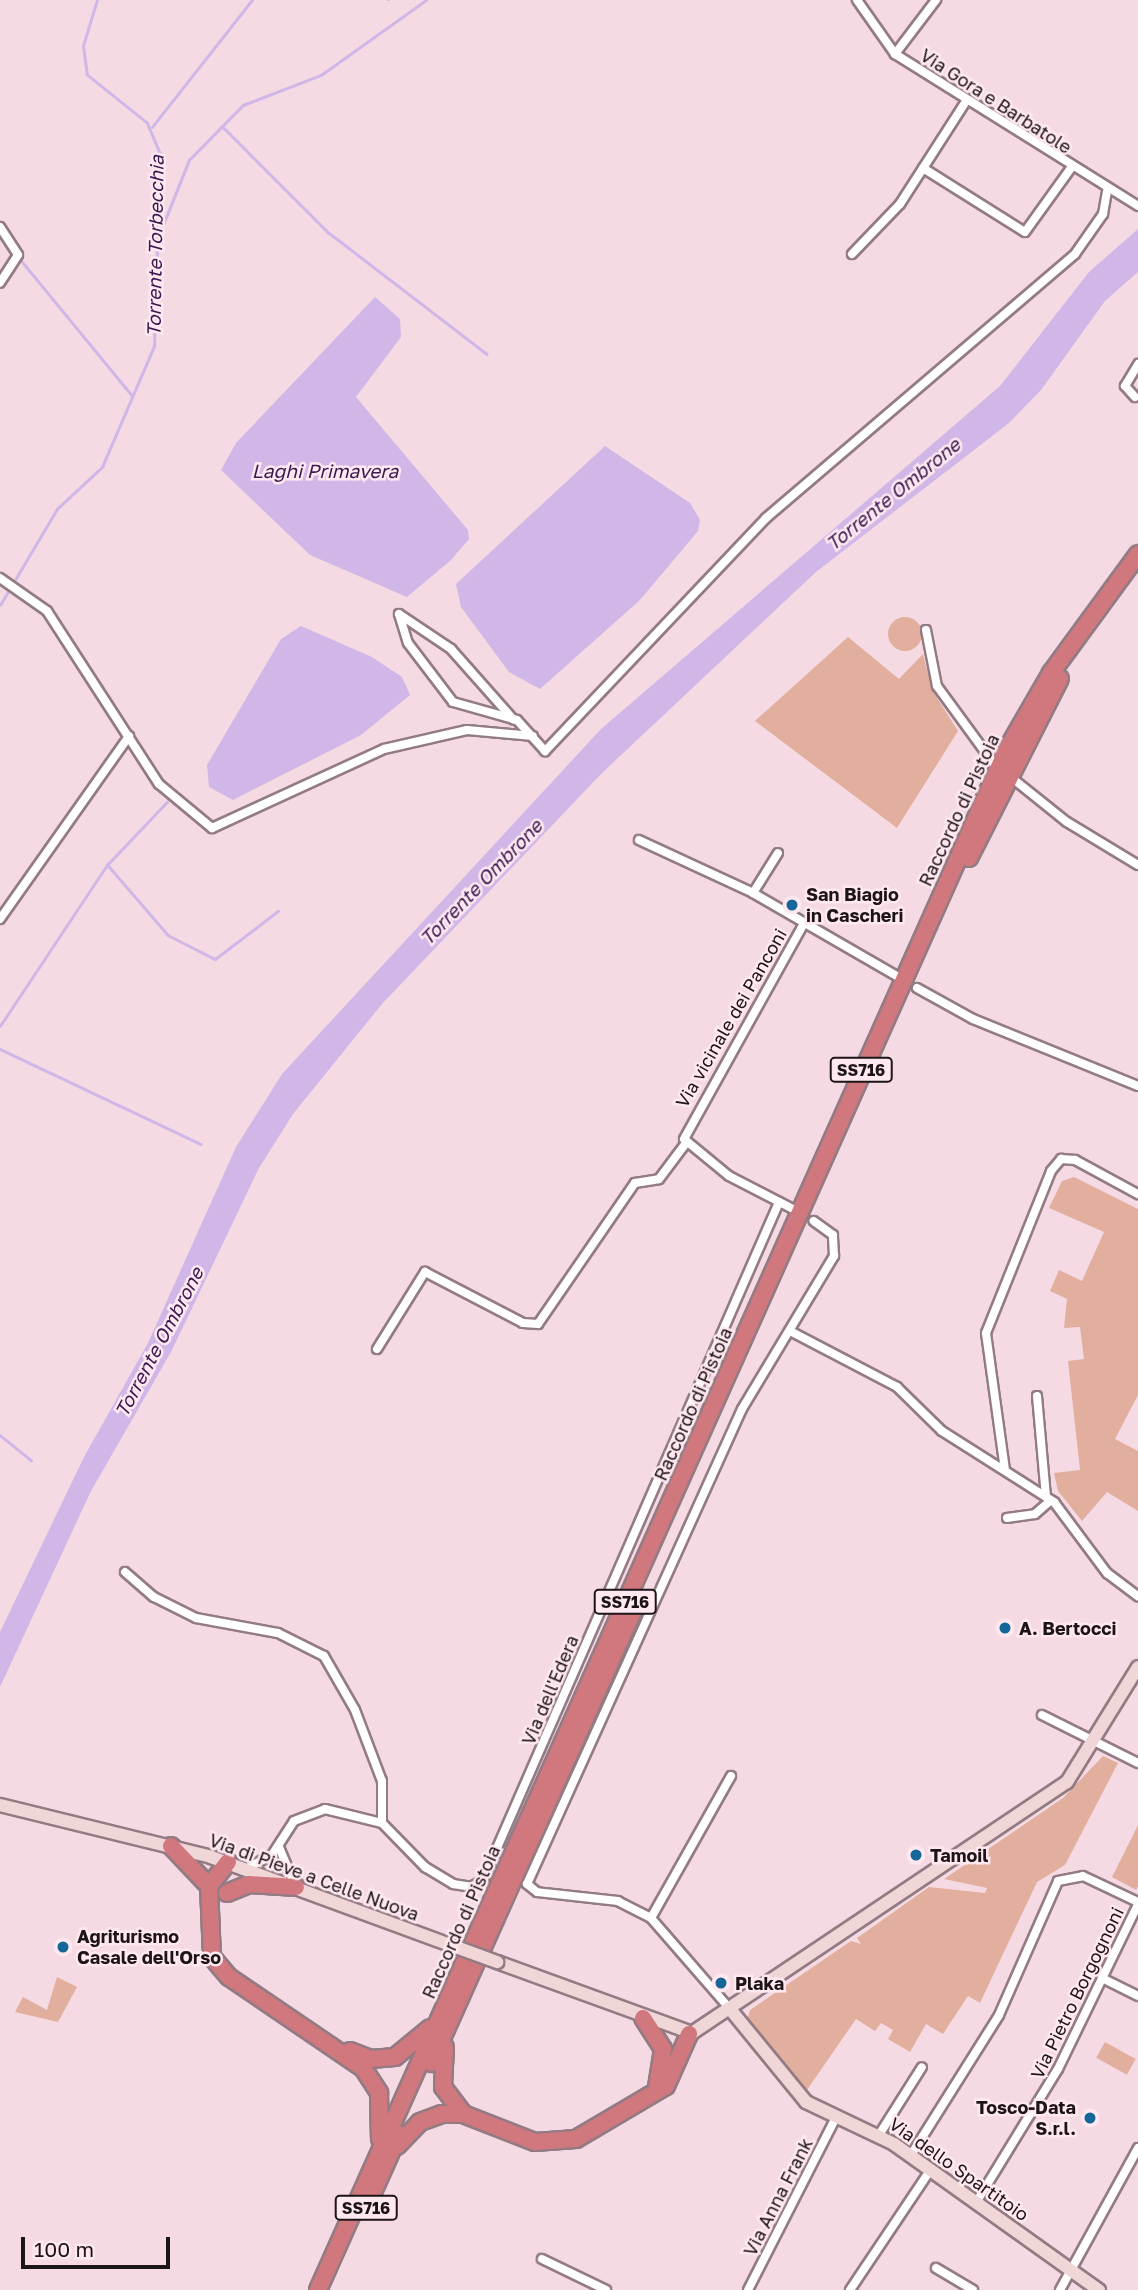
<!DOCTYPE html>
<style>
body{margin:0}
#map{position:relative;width:1138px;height:2290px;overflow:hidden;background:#f5dae3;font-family:"Golos Text",sans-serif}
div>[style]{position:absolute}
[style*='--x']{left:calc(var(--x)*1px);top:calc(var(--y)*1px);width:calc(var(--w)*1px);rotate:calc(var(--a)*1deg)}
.green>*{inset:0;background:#e2af9e;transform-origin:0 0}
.round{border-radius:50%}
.water>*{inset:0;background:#d1b7e7}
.stream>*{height:2.5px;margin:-1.25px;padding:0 1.25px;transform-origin:1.25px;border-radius:1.25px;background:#d1b7e7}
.roads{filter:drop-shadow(2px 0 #937b84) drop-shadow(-2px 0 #937b84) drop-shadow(0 2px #937b84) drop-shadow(0 -2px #937b84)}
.street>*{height:8px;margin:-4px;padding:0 4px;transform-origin:4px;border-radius:4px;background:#fff}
.secondary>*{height:12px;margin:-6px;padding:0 6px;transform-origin:6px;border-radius:6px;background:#f1d6d8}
.highway>*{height:16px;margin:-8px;padding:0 8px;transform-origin:8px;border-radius:8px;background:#d0787d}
.bridges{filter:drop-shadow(2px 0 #937b84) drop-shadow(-2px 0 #937b84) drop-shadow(0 2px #937b84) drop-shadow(0 -2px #937b84)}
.secondary-bridge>*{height:12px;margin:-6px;padding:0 6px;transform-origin:6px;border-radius:6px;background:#f1d6d8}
.dots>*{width:19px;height:19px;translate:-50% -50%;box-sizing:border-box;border:4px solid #ffe8f0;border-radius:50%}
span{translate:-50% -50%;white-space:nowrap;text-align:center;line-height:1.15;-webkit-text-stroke:5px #ffe8f0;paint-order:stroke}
.shield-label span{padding:2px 5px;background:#ffe8f0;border:2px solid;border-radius:5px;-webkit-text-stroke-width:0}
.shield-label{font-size:16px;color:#1d1417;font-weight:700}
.street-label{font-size:18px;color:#1d1417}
.poi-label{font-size:18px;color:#1d1417;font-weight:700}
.left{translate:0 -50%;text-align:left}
.right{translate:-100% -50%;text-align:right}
.water-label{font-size:19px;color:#3a1951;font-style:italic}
.scale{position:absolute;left:21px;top:2237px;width:149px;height:32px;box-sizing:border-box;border:4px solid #1d1417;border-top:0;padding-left:9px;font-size:21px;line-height:24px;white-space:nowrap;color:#1d1417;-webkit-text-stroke:5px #ffe8f0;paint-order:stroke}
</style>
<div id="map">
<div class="green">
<i class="round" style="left:888px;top:617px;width:34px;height:34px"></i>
<i style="clip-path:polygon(848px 637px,899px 679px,923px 654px,932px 690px,958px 731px,897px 828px,755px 721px)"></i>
<i style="clip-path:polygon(1074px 1177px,1138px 1209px,1138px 1395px,1115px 1439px,1138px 1451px,1138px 1511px,1107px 1492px,1082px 1521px,1058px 1491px,1054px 1473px,1080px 1470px,1068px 1361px,1084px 1359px,1080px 1327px,1064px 1328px,1067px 1299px,1050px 1291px,1059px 1270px,1082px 1281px,1104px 1232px,1049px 1208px,1062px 1181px)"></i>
<i style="clip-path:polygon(1103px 1756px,1118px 1763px,1065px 1865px,1037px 1882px,980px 2003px,968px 1996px,943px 2034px,926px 2024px,910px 2052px,888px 2039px,893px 2030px,881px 2023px,875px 2031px,856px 2019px,807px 2090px,747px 2020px,750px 2010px,851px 1941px,861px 1944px,857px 1938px,929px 1887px,985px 1893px,987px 1888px,944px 1879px,1063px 1798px)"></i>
<i style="clip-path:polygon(1138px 1825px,1138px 1886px,1136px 1890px,1112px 1877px)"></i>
<i style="clip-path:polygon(57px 1977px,77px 1987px,58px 2022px,15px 2012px,23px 1997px,47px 2010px)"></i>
<i style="left:1105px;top:2042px;width:35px;height:18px;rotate:29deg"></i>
</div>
<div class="water">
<i style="clip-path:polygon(1138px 229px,1138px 272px,1105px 301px,1041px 390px,1009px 423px,816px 572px,602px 773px,382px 1004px,293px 1114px,259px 1168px,171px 1352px,91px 1491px,0 1687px,0 1632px,84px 1457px,148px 1343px,236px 1147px,282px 1074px,601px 729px,1000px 386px,1089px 272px)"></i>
<i style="clip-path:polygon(375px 297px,400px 319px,401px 337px,356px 397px,468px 530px,469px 539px,451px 560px,407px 597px,310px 555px,221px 470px,236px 443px)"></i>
<i style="clip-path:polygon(605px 446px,690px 503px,700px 520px,698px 531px,640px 600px,540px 689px,509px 672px,461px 607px,456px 584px)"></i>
<i style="clip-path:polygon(301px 626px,372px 657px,402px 677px,410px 695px,361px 735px,233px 800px,209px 787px,207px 765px,281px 639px)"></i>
</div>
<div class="stream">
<i style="--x:388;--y:0;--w:1;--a:0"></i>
<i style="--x:222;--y:126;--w:150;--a:45"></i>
<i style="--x:328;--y:232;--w:200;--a:37.5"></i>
<i style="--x:152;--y:127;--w:162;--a:-51.8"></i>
<i style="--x:159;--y:235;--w:81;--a:-68.2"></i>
<i style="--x:189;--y:160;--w:77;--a:-45.5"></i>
<i style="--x:243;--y:105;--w:84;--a:-21"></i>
<i style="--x:321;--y:75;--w:129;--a:-35.5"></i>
<i style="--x:20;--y:259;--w:175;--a:50.6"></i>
<i style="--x:0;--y:605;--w:112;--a:-59.3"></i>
<i style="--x:57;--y:509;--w:62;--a:-43"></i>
<i style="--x:102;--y:467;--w:132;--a:-66.7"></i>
<i style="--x:154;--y:346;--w:192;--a:-88.2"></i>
<i style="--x:160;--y:154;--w:34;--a:-113"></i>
<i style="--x:147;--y:123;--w:77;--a:-141.3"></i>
<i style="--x:87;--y:75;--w:29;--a:-98"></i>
<i style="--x:83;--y:46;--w:48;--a:-73.1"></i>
<i style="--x:107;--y:864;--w:94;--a:49.3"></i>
<i style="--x:168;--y:935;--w:53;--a:27.1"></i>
<i style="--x:215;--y:959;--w:79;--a:-37.3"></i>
<i style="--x:0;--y:1026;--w:193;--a:-56.4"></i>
<i style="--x:107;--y:865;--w:87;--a:-46.4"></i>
<i style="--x:0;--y:1049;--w:222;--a:25.3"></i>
<i style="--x:0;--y:1435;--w:40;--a:39"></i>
</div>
<div class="roads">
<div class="street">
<i style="--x:857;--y:0;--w:66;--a:54.9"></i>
<i style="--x:895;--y:54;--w:287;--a:32"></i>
<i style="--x:895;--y:54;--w:68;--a:-52.8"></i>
<i style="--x:923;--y:168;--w:120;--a:32.1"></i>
<i style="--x:1025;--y:232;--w:79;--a:-54.3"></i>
<i style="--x:0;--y:227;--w:33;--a:57"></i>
<i style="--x:18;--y:255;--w:33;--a:123"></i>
<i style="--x:852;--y:254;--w:69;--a:-46.2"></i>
<i style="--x:900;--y:204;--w:122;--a:-57.3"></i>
<i style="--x:1135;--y:397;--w:15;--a:-132"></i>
<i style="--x:1125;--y:386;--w:26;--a:-59"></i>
<i style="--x:0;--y:578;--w:57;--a:35.1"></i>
<i style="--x:47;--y:611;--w:206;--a:57.1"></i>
<i style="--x:159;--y:784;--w:69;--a:39.7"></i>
<i style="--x:212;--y:828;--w:189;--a:-24.7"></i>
<i style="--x:384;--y:749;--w:85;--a:-12.9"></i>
<i style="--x:467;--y:730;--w:66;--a:5.2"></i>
<i style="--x:399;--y:614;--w:30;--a:73"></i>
<i style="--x:408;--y:643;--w:74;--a:52.7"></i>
<i style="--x:453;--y:702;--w:66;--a:15.7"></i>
<i style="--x:517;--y:720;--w:42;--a:47.9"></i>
<i style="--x:545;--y:751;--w:321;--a:-46.5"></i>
<i style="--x:766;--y:518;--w:406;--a:-40.5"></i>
<i style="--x:1075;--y:254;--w:49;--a:-55"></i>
<i style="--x:1103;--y:214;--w:23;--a:-80"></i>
<i style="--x:399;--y:614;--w:63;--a:33.9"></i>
<i style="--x:451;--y:649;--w:94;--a:48.5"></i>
<i style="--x:926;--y:630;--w:57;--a:78.9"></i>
<i style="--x:937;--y:686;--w:97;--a:53.8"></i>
<i style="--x:1012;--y:778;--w:70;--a:38.7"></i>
<i style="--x:1067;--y:822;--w:83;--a:31.2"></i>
<i style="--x:639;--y:840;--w:126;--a:24.9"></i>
<i style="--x:753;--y:893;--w:166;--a:30"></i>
<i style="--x:753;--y:893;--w:47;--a:-58"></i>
<i style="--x:0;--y:919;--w:224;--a:-54.8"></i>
<i style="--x:917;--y:988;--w:64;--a:29"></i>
<i style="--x:973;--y:1019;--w:178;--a:22.1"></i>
<i style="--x:793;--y:1209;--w:72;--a:-152.7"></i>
<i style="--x:729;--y:1176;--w:58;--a:-140.6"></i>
<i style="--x:684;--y:1139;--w:247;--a:-60.9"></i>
<i style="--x:790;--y:1331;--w:121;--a:27.6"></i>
<i style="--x:897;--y:1387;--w:63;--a:44.4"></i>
<i style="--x:942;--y:1431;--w:133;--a:32.4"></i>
<i style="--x:1054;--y:1502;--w:89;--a:53.3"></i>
<i style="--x:1107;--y:1573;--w:39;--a:37"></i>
<i style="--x:377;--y:1349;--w:91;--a:-58.1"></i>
<i style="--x:425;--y:1272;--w:110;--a:27.5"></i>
<i style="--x:523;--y:1323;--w:15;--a:4"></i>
<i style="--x:538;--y:1324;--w:171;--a:-55.5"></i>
<i style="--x:635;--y:1183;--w:24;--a:-9"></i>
<i style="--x:659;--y:1179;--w:45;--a:-53.1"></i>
<i style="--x:1037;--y:1396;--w:101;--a:84.9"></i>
<i style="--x:1005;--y:1470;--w:138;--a:-97.9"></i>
<i style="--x:986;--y:1333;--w:175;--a:-68.1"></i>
<i style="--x:1051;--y:1171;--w:16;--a:-50"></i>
<i style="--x:1061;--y:1159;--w:14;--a:4"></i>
<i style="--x:1075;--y:1160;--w:72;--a:28.4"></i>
<i style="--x:1007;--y:1518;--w:28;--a:-8"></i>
<i style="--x:1035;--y:1514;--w:21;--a:-41"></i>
<i style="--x:125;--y:1572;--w:38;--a:41"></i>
<i style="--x:154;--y:1597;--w:47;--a:26.6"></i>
<i style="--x:196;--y:1618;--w:83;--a:10.4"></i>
<i style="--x:278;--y:1633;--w:51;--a:26.6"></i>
<i style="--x:324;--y:1656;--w:62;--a:60.1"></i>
<i style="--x:355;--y:1710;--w:76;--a:69.2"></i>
<i style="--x:382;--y:1781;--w:42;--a:90"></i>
<i style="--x:1042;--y:1715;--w:107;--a:26.6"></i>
<i style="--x:279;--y:1847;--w:41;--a:67.2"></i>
<i style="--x:245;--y:1869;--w:30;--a:-27"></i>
<i style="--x:272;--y:1855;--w:40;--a:-57.1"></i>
<i style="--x:294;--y:1821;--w:33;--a:-21"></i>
<i style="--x:325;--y:1809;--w:59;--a:13.8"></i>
<i style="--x:382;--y:1823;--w:62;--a:45.7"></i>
<i style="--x:425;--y:1867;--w:33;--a:31"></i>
<i style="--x:453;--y:1884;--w:18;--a:9"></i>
<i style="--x:471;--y:1887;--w:14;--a:-30"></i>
<i style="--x:483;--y:1880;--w:740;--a:-66.41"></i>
<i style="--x:651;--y:1918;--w:163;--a:-60.6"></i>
<i style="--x:1102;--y:1978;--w:40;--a:26.6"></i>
<i style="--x:730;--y:2009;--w:121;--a:-131"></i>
<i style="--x:651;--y:1918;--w:37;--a:-153"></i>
<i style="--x:618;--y:1901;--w:81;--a:-173.7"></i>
<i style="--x:537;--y:1892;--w:13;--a:-141"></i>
<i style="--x:527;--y:1884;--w:521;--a:-65.65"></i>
<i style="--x:742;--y:1409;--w:179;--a:-59"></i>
<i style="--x:834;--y:1256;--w:21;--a:-93"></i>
<i style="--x:833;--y:1235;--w:24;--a:-144"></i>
<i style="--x:879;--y:2135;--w:80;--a:-57.7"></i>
<i style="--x:911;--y:2155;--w:165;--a:-57.8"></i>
<i style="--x:999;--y:2015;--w:146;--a:-66.2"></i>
<i style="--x:1058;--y:1881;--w:25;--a:-11"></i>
<i style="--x:1083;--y:1876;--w:61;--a:25.3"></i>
<i style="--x:977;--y:2201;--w:155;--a:-58.5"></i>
<i style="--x:1058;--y:2069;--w:183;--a:-64.1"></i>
<i style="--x:542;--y:2259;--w:71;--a:25.8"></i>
<i style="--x:936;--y:2268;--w:43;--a:30.7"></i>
<i style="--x:748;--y:2290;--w:194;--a:-63"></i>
<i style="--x:850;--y:2290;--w:146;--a:-56.2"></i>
<i style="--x:1060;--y:2290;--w:162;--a:-61.2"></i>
</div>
<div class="secondary">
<i style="--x:0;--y:1805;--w:217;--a:13.8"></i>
<i style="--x:211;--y:1857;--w:261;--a:20.2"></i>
<i style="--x:497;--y:1962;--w:208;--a:20"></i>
<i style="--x:692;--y:2033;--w:451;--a:-33.8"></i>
<i style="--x:1067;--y:1782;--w:135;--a:-58.3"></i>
<i style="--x:730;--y:2009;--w:120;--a:50.7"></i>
<i style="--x:806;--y:2102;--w:98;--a:25.5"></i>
<i style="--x:894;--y:2144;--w:252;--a:35.5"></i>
</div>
<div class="highway">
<i style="--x:969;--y:858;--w:201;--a:-63.1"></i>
<i style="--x:171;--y:1846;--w:55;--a:46.5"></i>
<i style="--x:228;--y:1862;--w:31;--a:128"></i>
<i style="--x:209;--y:1886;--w:71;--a:87.6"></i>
<i style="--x:212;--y:1957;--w:26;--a:50"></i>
<i style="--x:229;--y:1977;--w:162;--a:34.2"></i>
<i style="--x:363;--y:2068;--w:30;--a:57"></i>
<i style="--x:379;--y:2093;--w:46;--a:88.8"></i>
<i style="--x:227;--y:1893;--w:24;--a:-22"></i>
<i style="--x:249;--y:1884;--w:47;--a:3.7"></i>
<i style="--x:643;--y:2018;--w:37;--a:57"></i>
<i style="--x:663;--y:2049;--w:37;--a:99"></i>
<i style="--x:445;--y:2047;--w:40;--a:92.9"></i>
<i style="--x:443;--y:2087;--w:34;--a:53"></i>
<i style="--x:350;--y:2051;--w:22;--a:21"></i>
<i style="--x:371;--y:2059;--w:24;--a:-5"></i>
<i style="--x:395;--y:2057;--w:45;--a:-39.6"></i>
<i style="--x:431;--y:2063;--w:495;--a:-65.9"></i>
<i style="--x:397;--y:2146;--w:33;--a:-46"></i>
<i style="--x:420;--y:2122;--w:23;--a:-20"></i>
<i style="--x:442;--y:2114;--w:21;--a:0"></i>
<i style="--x:463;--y:2114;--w:77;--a:21.3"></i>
<i style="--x:535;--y:2142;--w:41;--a:-4.2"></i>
<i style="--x:576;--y:2139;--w:104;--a:-30.5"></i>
<i style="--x:666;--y:2086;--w:57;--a:-66.1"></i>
<i style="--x:365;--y:2210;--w:83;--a:-65.9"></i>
<i style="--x:318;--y:2290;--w:1686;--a:-65.91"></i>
<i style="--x:1006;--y:751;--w:90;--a:-60"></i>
<i style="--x:1051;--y:673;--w:147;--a:-53.8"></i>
</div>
</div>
<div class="bridges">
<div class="secondary-bridge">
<i style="--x:456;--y:1947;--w:44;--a:20.1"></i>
</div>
</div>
<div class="dots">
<i style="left:792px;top:905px;background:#156799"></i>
<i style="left:1005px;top:1628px;background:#156799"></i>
<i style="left:916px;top:1855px;background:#156799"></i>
<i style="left:63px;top:1947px;background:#156799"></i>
<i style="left:721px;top:1983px;background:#156799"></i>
<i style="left:1090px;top:2118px;background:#156799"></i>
</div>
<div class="shield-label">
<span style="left:861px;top:1070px">SS716</span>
<span style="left:625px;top:1602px">SS716</span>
<span style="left:366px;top:2208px">SS716</span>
</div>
<div class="street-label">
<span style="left:996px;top:101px;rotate:33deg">Via Gora e Barbatole</span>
<span style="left:959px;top:810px;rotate:-65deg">Raccordo di Pistoia</span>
<span style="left:731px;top:1018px;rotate:-60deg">Via vicinale dei Panconi</span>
<span style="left:693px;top:1404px;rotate:-66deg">Raccordo di Pistoia</span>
<span style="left:550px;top:1690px;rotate:-67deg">Via dell'Edera</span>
<span style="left:314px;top:1877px;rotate:20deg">Via di Pieve a Celle Nuova</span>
<span style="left:461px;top:1922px;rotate:-66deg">Raccordo di Pistoia</span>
<span style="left:1077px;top:1993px;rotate:-64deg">Via Pietro Borgognoni</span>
<span style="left:959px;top:2169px;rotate:35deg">Via dello Spartitoio</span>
<span style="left:778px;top:2197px;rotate:-63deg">Via Anna Frank</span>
</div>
<div class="poi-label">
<span class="left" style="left:806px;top:905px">San Biagio<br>in Cascheri</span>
<span class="left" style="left:1019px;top:1628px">A. Bertocci</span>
<span class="left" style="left:930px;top:1855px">Tamoil</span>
<span class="left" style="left:77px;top:1947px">Agriturismo<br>Casale dell'Orso</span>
<span class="left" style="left:735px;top:1983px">Plaka</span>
<span class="right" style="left:1076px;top:2118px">Tosco-Data<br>S.r.l.</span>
</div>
<div class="water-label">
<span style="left:155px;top:246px;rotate:-89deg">Torrente Torbecchia</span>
<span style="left:325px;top:471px">Laghi Primavera</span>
<span style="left:893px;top:494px;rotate:-39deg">Torrente Ombrone</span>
<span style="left:481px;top:882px;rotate:-46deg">Torrente Ombrone</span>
<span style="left:159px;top:1342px;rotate:-62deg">Torrente Ombrone</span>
</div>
<div class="scale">100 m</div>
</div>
